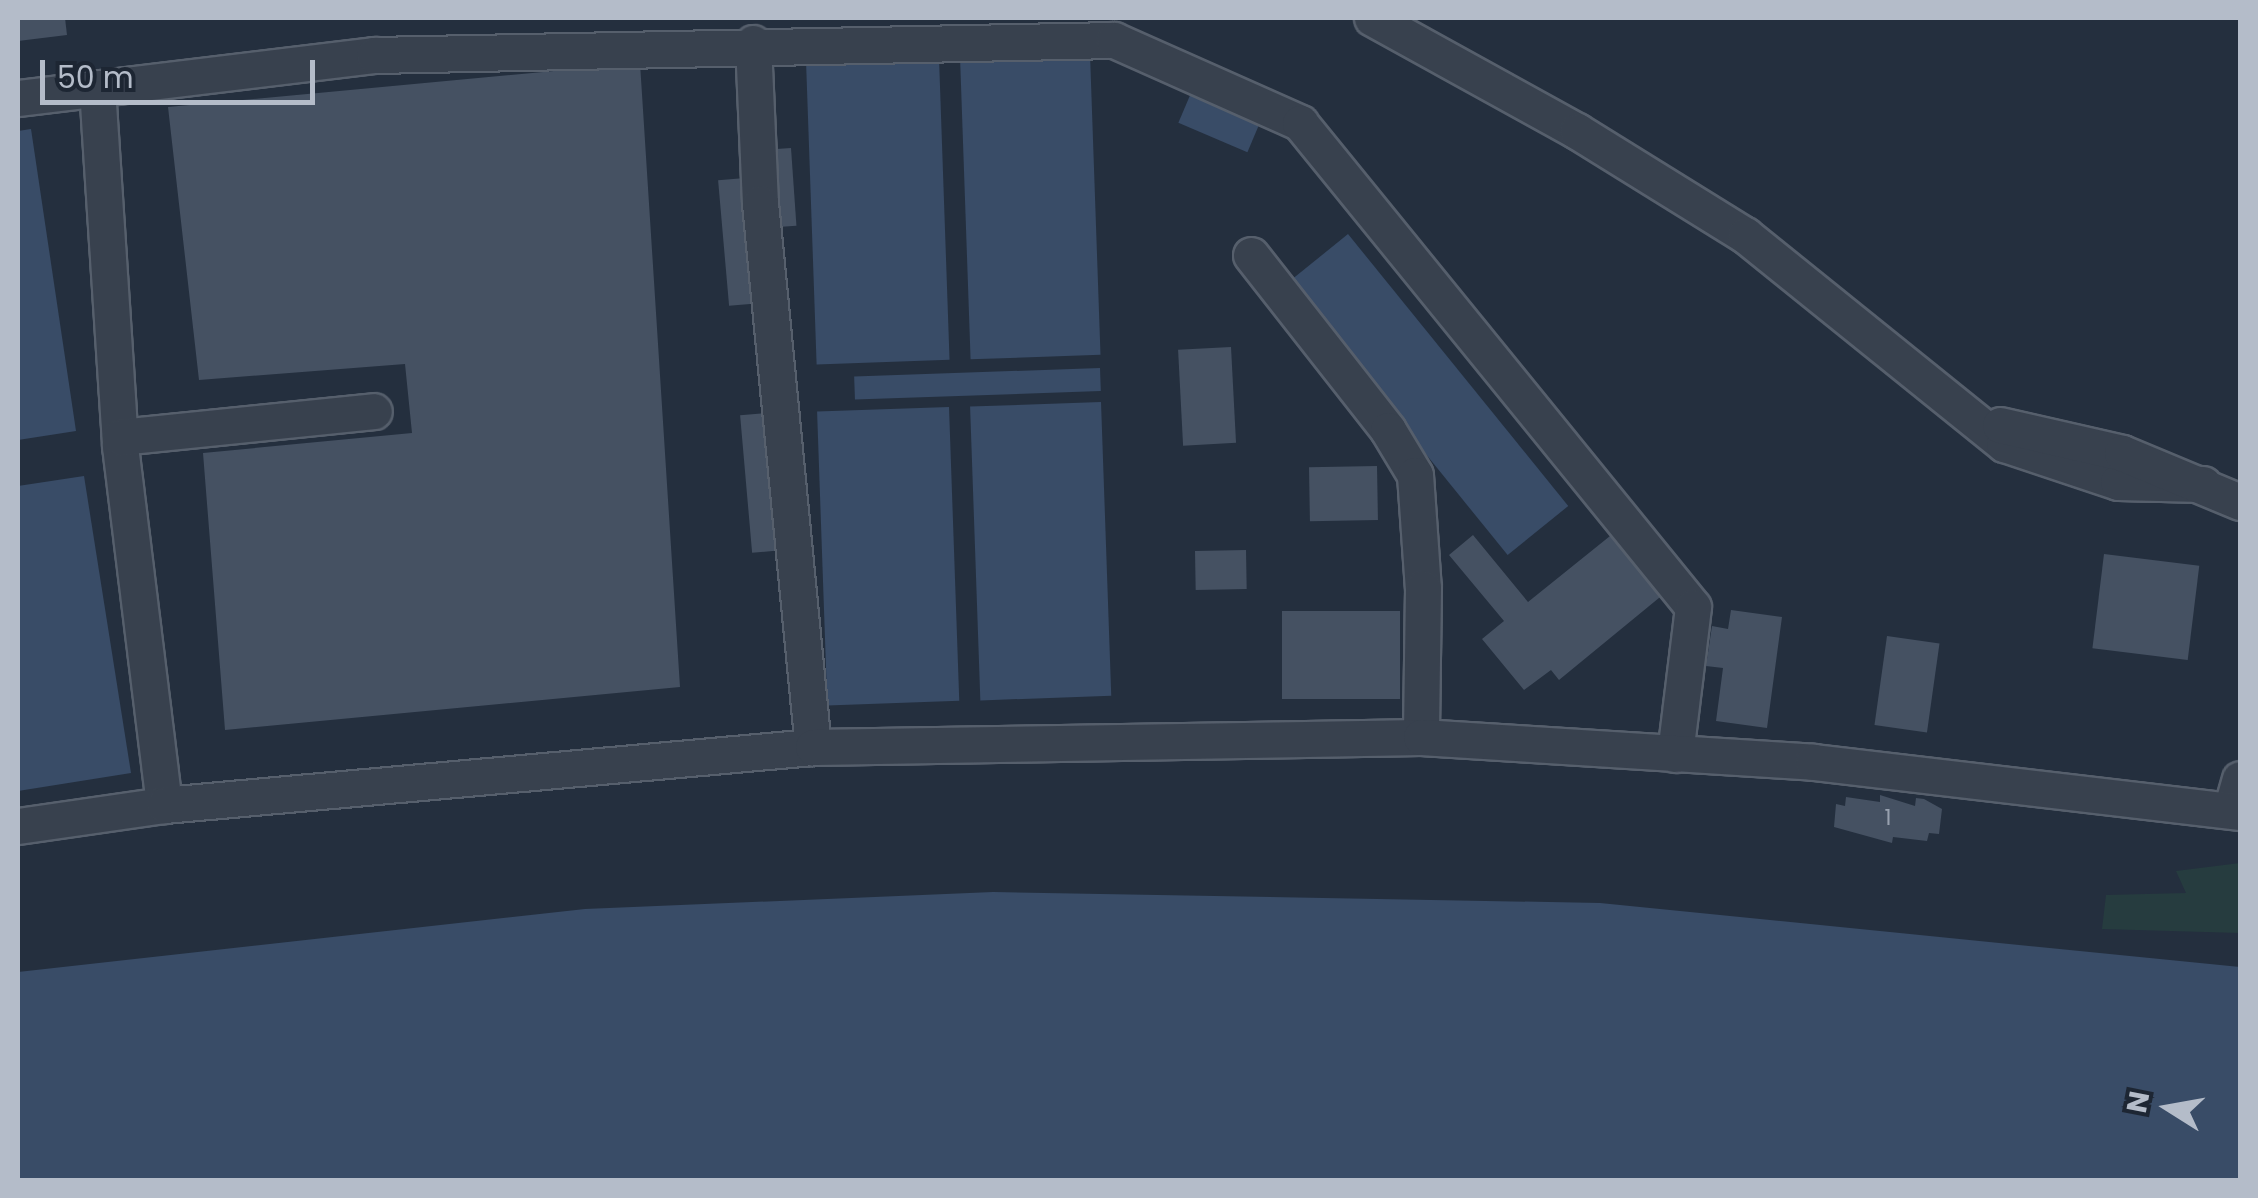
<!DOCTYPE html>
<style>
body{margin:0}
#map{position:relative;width:2258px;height:1198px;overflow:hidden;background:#242f3e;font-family:Poppins,sans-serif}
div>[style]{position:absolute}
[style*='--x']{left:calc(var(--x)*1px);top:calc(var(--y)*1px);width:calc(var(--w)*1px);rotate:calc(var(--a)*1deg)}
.green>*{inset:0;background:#263c3f}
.water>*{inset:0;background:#394c67;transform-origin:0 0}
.building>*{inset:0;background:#455162;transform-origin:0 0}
.roads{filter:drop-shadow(2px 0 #565f6c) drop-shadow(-2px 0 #565f6c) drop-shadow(0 2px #565f6c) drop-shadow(0 -2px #565f6c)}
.minor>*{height:35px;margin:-17.5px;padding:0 17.5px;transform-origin:17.5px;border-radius:17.5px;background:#38414e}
span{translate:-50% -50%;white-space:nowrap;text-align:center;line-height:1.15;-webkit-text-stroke:9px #1d2633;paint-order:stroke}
.number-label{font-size:22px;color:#98a1af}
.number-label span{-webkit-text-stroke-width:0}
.frame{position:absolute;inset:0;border:20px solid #b4bcc9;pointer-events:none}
.north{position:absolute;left:2118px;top:1058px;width:100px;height:100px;-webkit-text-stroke:8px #1d2633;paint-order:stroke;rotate:281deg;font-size:28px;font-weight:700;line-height:40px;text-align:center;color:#b4bcc9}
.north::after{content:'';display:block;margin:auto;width:35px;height:45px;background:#b4bcc9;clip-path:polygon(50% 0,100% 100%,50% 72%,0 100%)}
.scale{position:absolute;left:40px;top:60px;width:275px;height:45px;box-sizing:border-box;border:5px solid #b4bcc9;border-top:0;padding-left:12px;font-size:30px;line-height:35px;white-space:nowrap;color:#b4bcc9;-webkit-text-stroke:8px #1d2633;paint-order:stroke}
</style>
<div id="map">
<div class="green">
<i style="clip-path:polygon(2240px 863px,2240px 933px,2102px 929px,2106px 895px,2186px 893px,2176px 871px)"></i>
</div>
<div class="water">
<i style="left:1090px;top:54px;width:301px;height:130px;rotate:88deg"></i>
<i style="left:939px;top:58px;width:302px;height:133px;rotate:88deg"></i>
<i style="left:1194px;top:86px;width:75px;height:40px;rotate:23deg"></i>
<i style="clip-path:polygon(31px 129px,76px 431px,18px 440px,18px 131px)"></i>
<i style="left:1348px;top:234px;width:350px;height:78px;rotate:51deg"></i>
<i style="left:1100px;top:368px;width:23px;height:246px;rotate:88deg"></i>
<i style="left:1101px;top:402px;width:294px;height:131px;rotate:88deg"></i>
<i style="left:949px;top:407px;width:294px;height:132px;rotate:88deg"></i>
<i style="clip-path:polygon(84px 476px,131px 773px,18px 791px,18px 486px)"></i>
<i style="clip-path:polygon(993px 892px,1600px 903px,2240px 967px,2240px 1180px,18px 1180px,18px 972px,585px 909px)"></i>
</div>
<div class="building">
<i style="clip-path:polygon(18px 18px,65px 18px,67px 35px,18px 41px)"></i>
<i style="clip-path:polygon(640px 63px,680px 687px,225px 730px,203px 453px,412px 433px,405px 364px,199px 380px,168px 107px)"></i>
<i style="left:791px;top:148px;width:78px;height:22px;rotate:86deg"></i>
<i style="left:745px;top:178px;width:126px;height:27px;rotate:85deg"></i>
<i style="left:1231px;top:347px;width:96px;height:53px;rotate:87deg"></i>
<i style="left:766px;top:413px;width:138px;height:26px;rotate:85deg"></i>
<i style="left:1377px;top:466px;width:54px;height:68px;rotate:89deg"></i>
<i style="clip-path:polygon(1615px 532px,1665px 593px,1559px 680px,1551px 670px,1524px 690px,1482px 639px,1504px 621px,1449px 555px,1473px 535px,1528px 602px)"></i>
<i style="left:1246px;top:550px;width:39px;height:51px;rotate:89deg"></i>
<i style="left:2104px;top:554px;width:96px;height:95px;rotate:7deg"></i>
<i style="clip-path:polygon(1731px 610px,1782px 617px,1767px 728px,1716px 721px,1723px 668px,1706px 666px,1712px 626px,1728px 629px)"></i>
<i style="left:1282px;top:611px;width:118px;height:88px"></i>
<i style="left:1887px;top:636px;width:53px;height:90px;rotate:8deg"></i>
<i style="clip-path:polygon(1880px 795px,1915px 806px,1916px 798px,1924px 799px,1942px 809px,1939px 834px,1929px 833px,1927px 841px,1893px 837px,1892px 843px,1834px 827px,1836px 804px,1845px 806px,1846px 797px,1880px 802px)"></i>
</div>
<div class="roads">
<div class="minor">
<i style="--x:1372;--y:18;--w:234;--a:28.9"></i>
<i style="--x:1577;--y:131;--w:198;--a:31.8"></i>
<i style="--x:1745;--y:235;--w:333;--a:38.9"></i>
<i style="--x:2004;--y:444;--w:120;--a:18.4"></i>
<i style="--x:2118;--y:482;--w:85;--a:1.3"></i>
<i style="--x:753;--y:43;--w:160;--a:87.5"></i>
<i style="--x:760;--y:203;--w:547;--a:84.44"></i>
<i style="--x:97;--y:88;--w:359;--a:86.3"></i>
<i style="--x:120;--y:446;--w:362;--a:83"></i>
<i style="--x:18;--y:98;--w:359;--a:-6.9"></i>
<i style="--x:374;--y:55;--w:740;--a:-1.16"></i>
<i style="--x:1114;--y:40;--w:204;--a:24"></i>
<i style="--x:1300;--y:123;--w:623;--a:50.92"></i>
<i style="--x:1693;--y:607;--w:148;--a:97"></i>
<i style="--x:1251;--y:255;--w:222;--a:51.9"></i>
<i style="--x:1388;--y:430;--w:52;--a:59"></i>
<i style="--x:1415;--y:475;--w:113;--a:86"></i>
<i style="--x:1423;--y:588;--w:149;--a:90.8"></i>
<i style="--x:2000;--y:425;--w:125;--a:12.9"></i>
<i style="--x:2122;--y:453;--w:128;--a:22.6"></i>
<i style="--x:120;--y:437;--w:255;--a:-5.8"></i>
<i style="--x:2231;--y:810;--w:32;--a:-74"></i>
<i style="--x:18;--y:826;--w:148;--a:-8.2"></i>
<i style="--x:164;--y:805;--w:652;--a:-5.11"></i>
<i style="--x:813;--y:747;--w:608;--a:-0.94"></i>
<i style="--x:1421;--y:737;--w:393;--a:3.6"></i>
<i style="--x:1813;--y:762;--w:430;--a:6.7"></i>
</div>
</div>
<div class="number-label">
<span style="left:1888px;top:818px">1</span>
</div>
<div class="frame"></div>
<div class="north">N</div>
<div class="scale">50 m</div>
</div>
